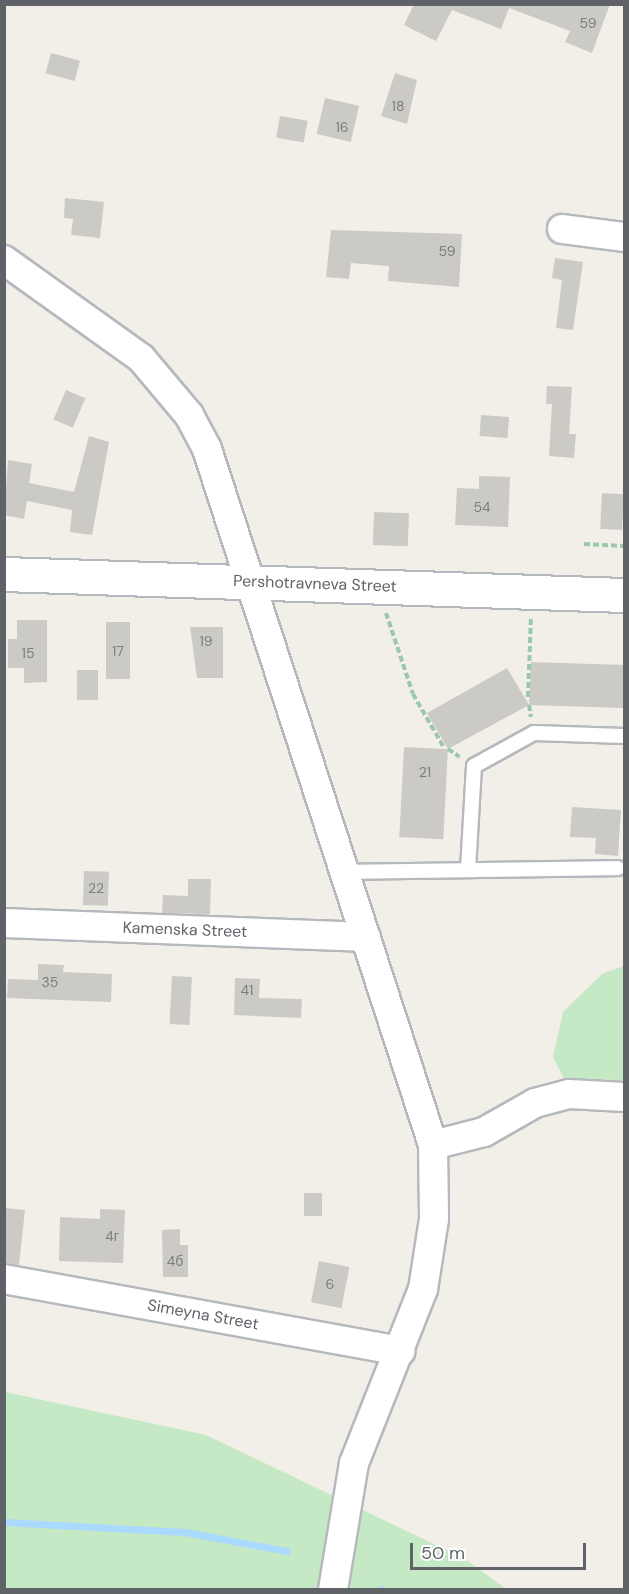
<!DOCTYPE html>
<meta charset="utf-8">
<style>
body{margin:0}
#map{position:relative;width:629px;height:1594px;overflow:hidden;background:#f1efe8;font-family:"DM Sans",sans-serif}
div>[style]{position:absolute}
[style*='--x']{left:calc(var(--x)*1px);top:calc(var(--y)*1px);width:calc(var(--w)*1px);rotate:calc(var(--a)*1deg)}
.green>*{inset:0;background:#c5e8c5}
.stream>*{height:7px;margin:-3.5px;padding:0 3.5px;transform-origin:3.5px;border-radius:3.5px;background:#aadaff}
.building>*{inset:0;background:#cccac5;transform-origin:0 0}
.path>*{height:4px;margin-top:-2px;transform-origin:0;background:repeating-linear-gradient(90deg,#9cc7a9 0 6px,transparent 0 9px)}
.roads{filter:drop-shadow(2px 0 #b5b8bc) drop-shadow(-2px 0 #b5b8bc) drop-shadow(0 2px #b5b8bc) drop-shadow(0 -2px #b5b8bc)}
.service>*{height:14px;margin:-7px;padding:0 7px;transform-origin:7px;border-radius:7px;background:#fff}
.minor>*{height:28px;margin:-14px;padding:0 14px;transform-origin:14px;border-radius:14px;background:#fff}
.tertiary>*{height:33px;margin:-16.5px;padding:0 16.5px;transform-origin:16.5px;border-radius:16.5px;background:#fff}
span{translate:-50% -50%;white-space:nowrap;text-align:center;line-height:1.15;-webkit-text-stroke:4.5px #fff;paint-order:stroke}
.number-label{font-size:14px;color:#7a7d7f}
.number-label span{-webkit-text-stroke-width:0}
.street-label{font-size:16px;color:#5f6368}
.frame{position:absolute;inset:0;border:6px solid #5f6368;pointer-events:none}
.scale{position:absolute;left:410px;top:1543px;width:176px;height:27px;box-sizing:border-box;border:3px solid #5f6368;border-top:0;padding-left:8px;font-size:18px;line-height:21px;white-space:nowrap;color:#5f6368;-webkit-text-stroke:4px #fff;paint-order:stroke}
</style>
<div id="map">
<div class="green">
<i style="clip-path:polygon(624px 966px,624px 1080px,564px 1079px,553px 1057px,563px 1012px,602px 974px)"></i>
<i style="clip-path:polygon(5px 1392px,206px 1435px,465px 1559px,506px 1589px,5px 1590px)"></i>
</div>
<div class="stream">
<i style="--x:4;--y:1522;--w:181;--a:3.2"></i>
<i style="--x:185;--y:1532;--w:104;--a:10.6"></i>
<i style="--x:381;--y:1589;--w:1;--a:90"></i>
</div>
<div class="building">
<i style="clip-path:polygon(414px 4px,610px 4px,592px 53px,565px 42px,570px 31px,509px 8px,501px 29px,452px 10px,436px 41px,404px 25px)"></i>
<i style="left:51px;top:53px;width:30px;height:21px;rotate:15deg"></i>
<i style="clip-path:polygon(395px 73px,417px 80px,407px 124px,381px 116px)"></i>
<i style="left:325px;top:98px;width:35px;height:37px;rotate:13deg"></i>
<i style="left:280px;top:116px;width:28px;height:22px;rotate:10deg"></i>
<i style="clip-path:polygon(65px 198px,104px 202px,100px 238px,71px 235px,73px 219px,64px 218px)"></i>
<i style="clip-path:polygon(331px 230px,462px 234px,459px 287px,388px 281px,389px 266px,351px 263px,349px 279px,326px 277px)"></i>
<i style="clip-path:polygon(555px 258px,583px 262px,573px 330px,556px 328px,562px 280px,552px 278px)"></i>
<i style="clip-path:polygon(547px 386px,572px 387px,569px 434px,576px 434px,574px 458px,549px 456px,552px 404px,546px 404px)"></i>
<i style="left:66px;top:390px;width:21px;height:32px;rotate:23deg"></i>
<i style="left:481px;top:415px;width:28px;height:21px;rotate:4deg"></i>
<i style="clip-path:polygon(89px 436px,109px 442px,92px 535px,70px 532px,72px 510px,27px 501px,24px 519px,4px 515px,8px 460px,32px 464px,29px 483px,74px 492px)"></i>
<i style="clip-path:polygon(479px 476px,510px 477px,508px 527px,455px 525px,457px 488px,479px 489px)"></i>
<i style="left:602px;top:493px;width:22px;height:36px;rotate:3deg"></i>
<i style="left:374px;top:512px;width:35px;height:33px;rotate:2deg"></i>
<i style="clip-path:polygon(17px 620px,47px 620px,47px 682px,24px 683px,24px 668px,8px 668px,8px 639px,17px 639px)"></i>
<i style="left:106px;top:622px;width:24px;height:57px"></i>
<i style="clip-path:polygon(190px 627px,223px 627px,223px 678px,197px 678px)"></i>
<i style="clip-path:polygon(531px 662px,624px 665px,624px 708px,529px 705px,448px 749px,427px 713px,507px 668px,529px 705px)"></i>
<i style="left:77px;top:670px;width:21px;height:30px"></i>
<i style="left:404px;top:747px;width:44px;height:90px;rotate:3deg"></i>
<i style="clip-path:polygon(572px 807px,621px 810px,618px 856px,595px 854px,596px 838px,570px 837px)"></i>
<i style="left:84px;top:871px;width:25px;height:34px;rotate:2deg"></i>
<i style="clip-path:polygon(188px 879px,211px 879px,210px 914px,162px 913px,163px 895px,188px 896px)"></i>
<i style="clip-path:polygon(38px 964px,64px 965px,63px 972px,112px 974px,111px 1002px,7px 998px,8px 979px,38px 980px)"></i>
<i style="left:172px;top:976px;width:20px;height:48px;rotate:3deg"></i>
<i style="clip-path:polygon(235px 978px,260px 979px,259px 998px,302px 999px,301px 1018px,234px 1015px)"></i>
<i style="left:304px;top:1193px;width:18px;height:23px"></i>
<i style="clip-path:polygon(4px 1208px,25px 1210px,19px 1265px,4px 1263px)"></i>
<i style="clip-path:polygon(100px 1209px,125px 1210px,123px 1263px,59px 1261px,60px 1217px,100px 1219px)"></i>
<i style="clip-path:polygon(180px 1229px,180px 1245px,188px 1245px,188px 1277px,163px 1277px,162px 1230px)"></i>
<i style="left:319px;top:1261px;width:31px;height:42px;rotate:11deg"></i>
</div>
<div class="path">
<i style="--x:584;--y:544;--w:40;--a:2.9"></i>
<i style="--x:386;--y:613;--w:85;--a:71.6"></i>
<i style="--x:413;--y:694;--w:60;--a:60"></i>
<i style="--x:528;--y:697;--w:80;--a:-87.9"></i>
<i style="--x:529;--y:705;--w:12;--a:81"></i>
<i style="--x:448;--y:749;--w:14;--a:34"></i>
</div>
<div class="roads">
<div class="service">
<i style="--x:468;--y:870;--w:104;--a:-86.7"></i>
<i style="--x:474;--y:766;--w:68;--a:-28.8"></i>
<i style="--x:534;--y:733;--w:90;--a:1.9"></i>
<i style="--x:345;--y:872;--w:273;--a:-0.8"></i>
</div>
<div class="minor">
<i style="--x:562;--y:229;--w:63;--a:7.4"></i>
<i style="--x:4;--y:260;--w:168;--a:35.6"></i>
<i style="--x:141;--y:358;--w:75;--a:49.9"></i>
<i style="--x:189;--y:415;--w:38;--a:62"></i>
<i style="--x:207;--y:449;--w:732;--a:72.01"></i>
<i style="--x:433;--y:1145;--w:74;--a:89.2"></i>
<i style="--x:434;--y:1219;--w:71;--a:98.9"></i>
<i style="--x:423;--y:1289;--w:187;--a:111.6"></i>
<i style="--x:354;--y:1463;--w:129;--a:99.4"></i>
<i style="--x:4;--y:923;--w:362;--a:2.2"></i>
<i style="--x:433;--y:1145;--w:53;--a:-14.3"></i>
<i style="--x:484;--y:1132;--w:59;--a:-29.6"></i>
<i style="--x:535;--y:1103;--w:35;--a:-15"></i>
<i style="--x:569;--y:1094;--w:55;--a:3.1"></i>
<i style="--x:4;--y:1279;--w:403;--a:10.3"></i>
</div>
<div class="tertiary">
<i style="--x:4;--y:574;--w:620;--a:1.94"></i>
</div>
</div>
<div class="number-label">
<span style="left:588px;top:23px">59</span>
<span style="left:398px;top:106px">18</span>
<span style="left:342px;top:127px">16</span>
<span style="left:447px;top:251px">59</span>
<span style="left:482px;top:507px">54</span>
<span style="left:206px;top:641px">19</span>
<span style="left:118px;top:651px">17</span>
<span style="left:28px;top:653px">15</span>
<span style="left:425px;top:772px">21</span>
<span style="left:96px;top:888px">22</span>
<span style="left:50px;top:982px">35</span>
<span style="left:247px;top:990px">41</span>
<span style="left:112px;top:1236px">4г</span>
<span style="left:175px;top:1261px">4б</span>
<span style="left:330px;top:1284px">6</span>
</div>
<div class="street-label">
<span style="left:315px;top:584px;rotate:2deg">Pershotravneva Street</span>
<span style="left:185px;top:930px;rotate:2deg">Kamenska Street</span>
<span style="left:203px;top:1315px;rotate:10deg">Simeyna Street</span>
</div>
<div class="frame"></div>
<div class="scale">50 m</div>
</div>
